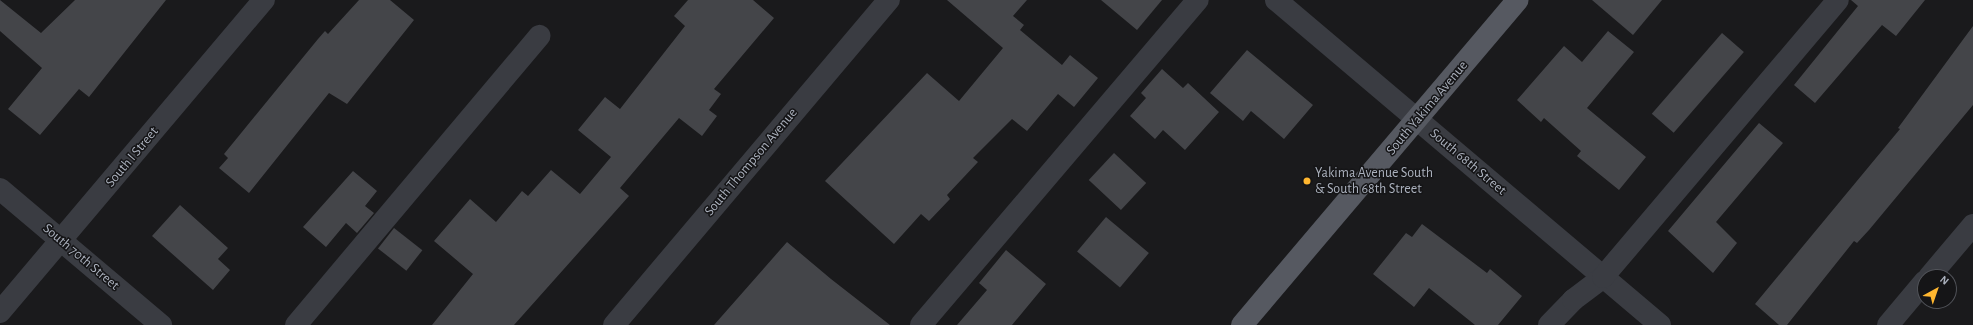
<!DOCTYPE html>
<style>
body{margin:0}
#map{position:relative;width:1973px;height:325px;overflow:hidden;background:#1a1a1c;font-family:"Alegreya Sans",sans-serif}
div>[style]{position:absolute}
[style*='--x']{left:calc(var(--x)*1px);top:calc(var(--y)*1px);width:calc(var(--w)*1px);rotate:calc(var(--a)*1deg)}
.building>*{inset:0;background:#444549;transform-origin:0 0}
.minor>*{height:22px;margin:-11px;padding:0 11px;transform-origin:11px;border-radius:11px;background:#3a3c42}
.major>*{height:22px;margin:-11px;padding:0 11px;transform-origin:11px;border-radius:11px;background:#565961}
.dots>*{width:11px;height:11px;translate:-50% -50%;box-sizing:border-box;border:2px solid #151517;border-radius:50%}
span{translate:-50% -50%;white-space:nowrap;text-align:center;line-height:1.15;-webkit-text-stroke:3px #151517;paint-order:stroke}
.street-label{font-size:14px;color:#abb1bd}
.poi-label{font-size:14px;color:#abb1bd}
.left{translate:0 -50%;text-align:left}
.north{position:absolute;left:1917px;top:269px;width:40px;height:40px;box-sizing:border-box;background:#151517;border:1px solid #515359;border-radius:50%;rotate:40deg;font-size:11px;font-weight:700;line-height:16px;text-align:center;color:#abb1bd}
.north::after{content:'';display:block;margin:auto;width:14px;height:18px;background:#ffb62f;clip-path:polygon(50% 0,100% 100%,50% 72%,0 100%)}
</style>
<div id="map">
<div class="building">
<i style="clip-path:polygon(0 0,41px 33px,75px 0,166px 0,89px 97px,79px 89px,40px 135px,8px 109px,42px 68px,0 31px)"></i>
<i style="clip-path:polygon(359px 0,390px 0,414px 20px,347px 104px,329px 93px,249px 193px,219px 168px,228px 158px,224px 154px,318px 39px,325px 31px,328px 34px)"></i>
<i style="clip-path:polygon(688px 0,753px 0,774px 18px,714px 89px,721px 94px,709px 110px,717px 116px,702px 136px,679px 118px,620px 188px,629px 196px,514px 325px,432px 325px,473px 274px,434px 241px,470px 199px,496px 222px,522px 191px,528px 196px,551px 170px,580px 194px,611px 157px,578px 130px,605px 97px,620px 109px,685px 26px,674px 16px)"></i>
<i style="clip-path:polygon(947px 0,1027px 0,1013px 16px,1024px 25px,1020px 30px,1062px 65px,1070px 55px,1098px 78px,1074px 107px,1058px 94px,1027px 131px,1012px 119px,973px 158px,978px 162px,947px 195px,950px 199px,929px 221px,921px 214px,894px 244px,825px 181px,927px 73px,959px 101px,1003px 48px)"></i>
<i style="clip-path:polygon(1101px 0,1162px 0,1137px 30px)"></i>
<i style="clip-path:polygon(1592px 0,1662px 0,1633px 35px)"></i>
<i style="clip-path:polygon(1851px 0,1925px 0,1896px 36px,1882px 25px,1815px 103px,1794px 85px,1858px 6px)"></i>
<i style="clip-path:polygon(1973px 26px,1973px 105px,1869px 230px,1857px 243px,1854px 241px,1787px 325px,1779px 325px,1755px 304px,1900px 129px,1898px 128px)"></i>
<i style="clip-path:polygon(1608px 31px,1634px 52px,1587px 108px,1646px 157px,1619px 190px,1577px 156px,1581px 151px,1544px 118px,1541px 122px,1517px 100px,1564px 46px,1582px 62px)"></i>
<i style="left:1722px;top:33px;width:29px;height:107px;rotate:41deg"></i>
<i style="clip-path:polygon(1247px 50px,1313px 105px,1284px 139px,1251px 111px,1243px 121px,1210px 93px)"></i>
<i style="clip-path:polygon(1162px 69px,1183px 88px,1188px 83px,1219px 112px,1185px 150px,1163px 130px,1155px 139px,1130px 116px,1146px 98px,1141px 93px)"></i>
<i style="clip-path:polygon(1759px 123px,1783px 143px,1716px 222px,1737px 243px,1713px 273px,1668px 231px)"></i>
<i style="left:1114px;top:153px;width:44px;height:37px;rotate:43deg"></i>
<i style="clip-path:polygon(353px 171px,377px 191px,365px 206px,374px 213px,357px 233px,346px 223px,326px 247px,303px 227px)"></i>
<i style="clip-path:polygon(180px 205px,228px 248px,218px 259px,230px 270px,213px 290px,152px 236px)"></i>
<i style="left:1106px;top:217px;width:56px;height:45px;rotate:40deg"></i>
<i style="clip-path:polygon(1422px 224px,1487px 273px,1490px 269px,1522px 296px,1498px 325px,1475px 325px,1429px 288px,1414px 307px,1373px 274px,1406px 233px,1412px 237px)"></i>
<i style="left:394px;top:228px;width:36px;height:26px;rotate:38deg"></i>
<i style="clip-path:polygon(787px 242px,831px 279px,890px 325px,714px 325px)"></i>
<i style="clip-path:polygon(1006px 250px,1046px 284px,1012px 325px,957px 325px,987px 290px,979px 283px)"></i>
</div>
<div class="minor">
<i style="--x:1276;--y:0;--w:503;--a:40.24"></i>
<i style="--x:0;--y:189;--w:211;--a:40.2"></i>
<i style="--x:1929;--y:277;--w:68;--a:-49.8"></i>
<i style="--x:0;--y:312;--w:409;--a:-49.8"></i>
<i style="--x:296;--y:325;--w:378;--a:-49.9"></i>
<i style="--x:614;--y:325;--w:426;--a:-49.8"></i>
<i style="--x:921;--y:325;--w:427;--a:-49.6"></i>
<i style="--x:1549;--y:325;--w:35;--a:-46"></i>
<i style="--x:1573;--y:300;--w:38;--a:-37"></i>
<i style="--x:1603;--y:277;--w:363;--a:-49.7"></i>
<i style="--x:1888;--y:325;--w:57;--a:-49.9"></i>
</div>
<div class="major">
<i style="--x:1242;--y:325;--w:426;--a:-49.7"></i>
</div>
<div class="dots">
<i style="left:1307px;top:181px;background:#ffb62f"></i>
</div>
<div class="street-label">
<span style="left:1427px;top:108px;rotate:-50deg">South Yakima Avenue</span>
<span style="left:132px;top:157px;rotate:-50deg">South I Street</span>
<span style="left:751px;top:162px;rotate:-50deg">South Thompson Avenue</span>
<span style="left:1468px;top:162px;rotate:40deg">South 68th Street</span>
<span style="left:81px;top:257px;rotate:40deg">South 70th Street</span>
</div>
<div class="poi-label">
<span class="left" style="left:1315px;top:181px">Yakima Avenue South<br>&amp; South 68th Street</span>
</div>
<div class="north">N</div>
</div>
